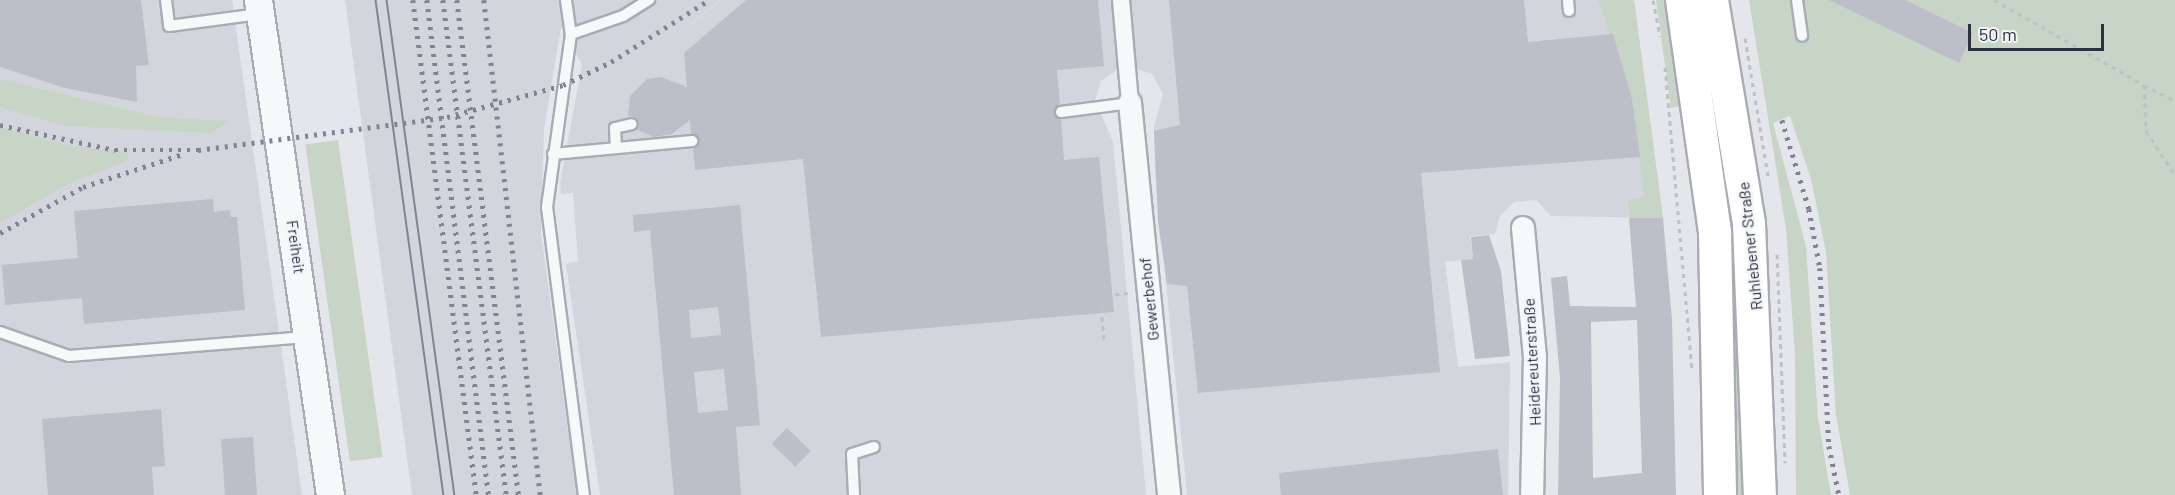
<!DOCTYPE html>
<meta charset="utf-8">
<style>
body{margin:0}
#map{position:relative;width:2175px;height:495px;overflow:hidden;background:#e5e6eb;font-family:Barlow,sans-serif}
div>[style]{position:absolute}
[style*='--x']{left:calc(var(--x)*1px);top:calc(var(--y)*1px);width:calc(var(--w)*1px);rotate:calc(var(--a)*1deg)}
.built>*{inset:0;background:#d3d5dd}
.green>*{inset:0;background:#c8d4c6;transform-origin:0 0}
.building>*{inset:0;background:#bcbfc8;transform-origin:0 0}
.path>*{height:3px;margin-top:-1.5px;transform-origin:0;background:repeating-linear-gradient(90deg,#bec1c7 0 4.5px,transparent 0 9px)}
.roads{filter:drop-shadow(2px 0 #aaacb5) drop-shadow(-2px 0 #aaacb5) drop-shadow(0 2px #aaacb5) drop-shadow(0 -2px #aaacb5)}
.service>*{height:10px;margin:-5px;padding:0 5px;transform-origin:5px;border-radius:5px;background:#f7f8fa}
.pedestrian>*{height:16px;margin:-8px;padding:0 8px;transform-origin:8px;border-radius:8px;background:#f7f8fa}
.minor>*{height:22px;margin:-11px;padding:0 11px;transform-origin:11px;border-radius:11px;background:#f7f8fa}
.tertiary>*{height:27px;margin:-13.5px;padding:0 13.5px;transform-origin:13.5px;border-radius:13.5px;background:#f7f8fa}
.secondary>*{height:32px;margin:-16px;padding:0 16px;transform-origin:16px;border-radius:16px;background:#fff}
.tram>*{height:1.5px;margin:-0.75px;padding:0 0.75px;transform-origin:0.75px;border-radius:0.75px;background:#7f8494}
.rail>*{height:4.5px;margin-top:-2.25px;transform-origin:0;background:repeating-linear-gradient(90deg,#7f8494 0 3px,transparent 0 9px)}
span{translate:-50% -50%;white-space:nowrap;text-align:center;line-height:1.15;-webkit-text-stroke:5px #f4f5f8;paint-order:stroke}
.street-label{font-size:16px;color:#2d3243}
.scale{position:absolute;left:1968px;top:24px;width:136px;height:27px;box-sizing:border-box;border:3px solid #2d3243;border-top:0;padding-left:8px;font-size:18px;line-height:21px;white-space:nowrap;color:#2d3243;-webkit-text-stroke:4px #f4f5f8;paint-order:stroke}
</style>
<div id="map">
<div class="built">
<i style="clip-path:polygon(0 0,232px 0,302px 495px,0 495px)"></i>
<i style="clip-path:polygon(345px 0,720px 0,657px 52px,721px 0,1634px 0,1663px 218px,1551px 216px,1536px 200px,1514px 202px,1500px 216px,1495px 234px,1470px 236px,1473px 259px,1445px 262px,1458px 367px,1510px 362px,1508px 495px,1187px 495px,1155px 171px,1154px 126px,1163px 94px,1152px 74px,1124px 65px,1101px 81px,1095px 100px,1113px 142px,1146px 495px,600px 495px,566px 264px,578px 261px,573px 193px,561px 194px,560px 183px,582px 65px,561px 27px,544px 130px,541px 233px,577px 495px,412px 495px)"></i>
</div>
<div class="green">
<i style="clip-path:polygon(1598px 0,1634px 0,1663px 218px,1629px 218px,1628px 200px,1644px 198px,1632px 99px)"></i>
<i style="clip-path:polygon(1656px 0,1664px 0,1683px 106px,1671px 108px)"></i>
<i style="clip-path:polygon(1704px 0,1734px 177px,1750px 495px,1737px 495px,1732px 244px,1710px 110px)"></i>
<i style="clip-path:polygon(1749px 0,2175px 0,2175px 495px,1850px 495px,1836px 415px,1826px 252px,1811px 179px,1790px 116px,1773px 123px,1806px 246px,1818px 418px,1831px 495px,1796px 495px,1795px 355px,1786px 229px)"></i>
<i style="clip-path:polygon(0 79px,158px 117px,230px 121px,211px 133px,63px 126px,0 107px)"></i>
<i style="clip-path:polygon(0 127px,71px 146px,128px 152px,129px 160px,68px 184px,0 223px)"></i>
<i style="left:338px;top:140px;width:320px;height:33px;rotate:82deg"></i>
</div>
<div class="building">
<i style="clip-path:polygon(0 0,141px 0,149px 65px,136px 66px,137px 102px,65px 88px,0 67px)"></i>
<i style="clip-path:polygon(746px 0,1098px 0,1104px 66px,1057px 70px,1060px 105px,1054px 112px,1061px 119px,1064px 160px,1099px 157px,1114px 312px,821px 337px,803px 159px,695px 170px,693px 148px,699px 141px,691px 134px,690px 120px,672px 134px,654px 137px,638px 130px,638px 119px,628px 115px,630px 96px,647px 79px,661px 77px,687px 87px,684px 53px)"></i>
<i style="clip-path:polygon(1169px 0,1524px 0,1528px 42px,1613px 34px,1632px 99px,1640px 157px,1421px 173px,1440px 372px,1198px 393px,1187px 286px,1167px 284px,1158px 221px,1154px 131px,1180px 125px)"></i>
<i style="clip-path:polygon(1829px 0,1905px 0,1973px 33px,1959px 63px)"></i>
<i style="clip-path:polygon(213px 199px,214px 212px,230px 210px,231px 217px,237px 217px,245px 310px,84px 324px,82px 298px,5px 305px,2px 265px,78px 258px,74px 211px)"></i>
<i style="clip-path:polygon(evenodd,740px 205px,760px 425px,736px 427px,741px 495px,674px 495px,650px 230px,634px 232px,633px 215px,740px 205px,718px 307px,721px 335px,691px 338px,689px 310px,718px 307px,740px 205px,724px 369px,728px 410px,698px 413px,694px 372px,724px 369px)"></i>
<i style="clip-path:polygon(evenodd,1629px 218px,1663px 218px,1672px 320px,1676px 495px,1558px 495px,1560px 378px,1551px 278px,1567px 276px,1570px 306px,1636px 307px,1629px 218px,1637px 320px,1642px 473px,1593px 478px,1591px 322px,1637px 320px)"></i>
<i style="clip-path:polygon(1489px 235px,1501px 271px,1510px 356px,1475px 359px,1461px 260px,1473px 259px,1471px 237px)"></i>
<i style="clip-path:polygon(161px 409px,165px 466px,152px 467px,154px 495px,48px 495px,42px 419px)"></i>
<i style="left:787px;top:428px;width:33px;height:22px;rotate:44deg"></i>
<i style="left:253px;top:437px;width:58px;height:32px;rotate:86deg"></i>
<i style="clip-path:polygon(1498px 449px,1503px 495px,1281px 495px,1279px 473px)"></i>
</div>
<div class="path">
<i style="--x:1653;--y:0;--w:37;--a:79"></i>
<i style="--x:1994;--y:0;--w:172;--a:29.5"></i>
<i style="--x:2144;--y:85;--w:46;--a:87.5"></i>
<i style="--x:2146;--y:131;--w:53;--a:56.6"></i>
<i style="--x:1745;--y:38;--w:140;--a:80.5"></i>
<i style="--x:1665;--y:67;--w:304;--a:84.9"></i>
<i style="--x:2144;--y:85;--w:35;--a:27"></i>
<i style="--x:1777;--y:254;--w:209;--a:87.8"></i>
<i style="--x:1104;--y:339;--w:33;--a:-95"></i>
<i style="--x:1101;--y:306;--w:6;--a:0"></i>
<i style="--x:1107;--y:306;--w:11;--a:-95"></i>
<i style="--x:1106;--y:295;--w:23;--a:-5"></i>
</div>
<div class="roads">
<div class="service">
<i style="--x:166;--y:0;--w:26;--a:83"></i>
<i style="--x:169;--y:26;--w:91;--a:-7.6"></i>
<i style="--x:566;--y:0;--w:34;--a:82"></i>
<i style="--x:571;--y:34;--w:175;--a:97.9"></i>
<i style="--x:547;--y:207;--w:290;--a:82.7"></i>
<i style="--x:1568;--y:0;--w:11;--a:85"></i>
<i style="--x:1797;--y:0;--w:36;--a:82"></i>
<i style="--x:571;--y:34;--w:55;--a:-19.1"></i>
<i style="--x:623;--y:16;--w:31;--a:-32"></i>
<i style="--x:1061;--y:112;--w:70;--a:-7.4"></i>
<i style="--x:616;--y:148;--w:20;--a:-93"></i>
<i style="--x:615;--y:128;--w:17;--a:-13"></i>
<i style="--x:553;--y:154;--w:140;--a:-5.3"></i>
<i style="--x:0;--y:332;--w:73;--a:19.2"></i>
<i style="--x:69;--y:356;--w:238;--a:-4.6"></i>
<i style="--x:854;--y:495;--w:41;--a:-92.8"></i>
<i style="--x:852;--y:454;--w:23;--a:-18"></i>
</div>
<div class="pedestrian">
<i style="--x:1121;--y:0;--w:103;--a:85"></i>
</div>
<div class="minor">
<i style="--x:1130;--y:103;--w:394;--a:84.3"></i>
<i style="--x:1523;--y:228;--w:130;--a:84.7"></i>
<i style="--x:1535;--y:357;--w:138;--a:91.2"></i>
</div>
<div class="tertiary">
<i style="--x:258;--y:0;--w:500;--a:81.72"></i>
</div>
<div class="secondary">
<i style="--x:1682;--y:0;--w:235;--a:81.9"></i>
<i style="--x:1715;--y:233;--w:262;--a:88.9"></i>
<i style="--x:1712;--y:0;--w:227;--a:80.6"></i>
<i style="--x:1749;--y:224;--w:271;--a:87.7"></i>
</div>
</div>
<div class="tram">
<i style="--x:376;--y:0;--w:500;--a:82.2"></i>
<i style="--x:387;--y:0;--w:500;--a:82.2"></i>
</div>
<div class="rail">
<i style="--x:413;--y:0;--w:499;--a:82.7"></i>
<i style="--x:427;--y:0;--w:499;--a:82.9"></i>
<i style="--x:443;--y:0;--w:499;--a:82.7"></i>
<i style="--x:457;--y:0;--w:499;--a:82.9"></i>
<i style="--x:484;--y:0;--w:498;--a:83.5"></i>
<i style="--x:1782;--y:120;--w:93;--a:73.1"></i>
<i style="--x:1809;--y:209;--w:60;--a:79.4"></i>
<i style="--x:1820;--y:268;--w:178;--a:87.1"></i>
<i style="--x:1829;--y:446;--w:50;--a:78.5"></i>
<i style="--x:0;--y:125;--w:118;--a:12.3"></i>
<i style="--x:115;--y:150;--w:83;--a:0"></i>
<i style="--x:198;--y:150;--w:251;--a:-7.5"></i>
<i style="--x:447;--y:117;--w:120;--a:-15.4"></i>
<i style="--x:563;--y:85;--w:53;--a:-25.6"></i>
<i style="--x:611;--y:62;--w:116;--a:-32.3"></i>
<i style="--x:0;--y:233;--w:95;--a:-29"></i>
<i style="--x:83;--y:187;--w:105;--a:-18.3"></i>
</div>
<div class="street-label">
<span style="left:1750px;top:246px;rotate:-96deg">Ruhlebener Straße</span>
<span style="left:296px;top:247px;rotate:82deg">Freiheit</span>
<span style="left:1149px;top:299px;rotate:-96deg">Gewerbehof</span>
<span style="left:1532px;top:362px;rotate:-93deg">Heidereuterstraße</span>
</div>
<div class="scale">50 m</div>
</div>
